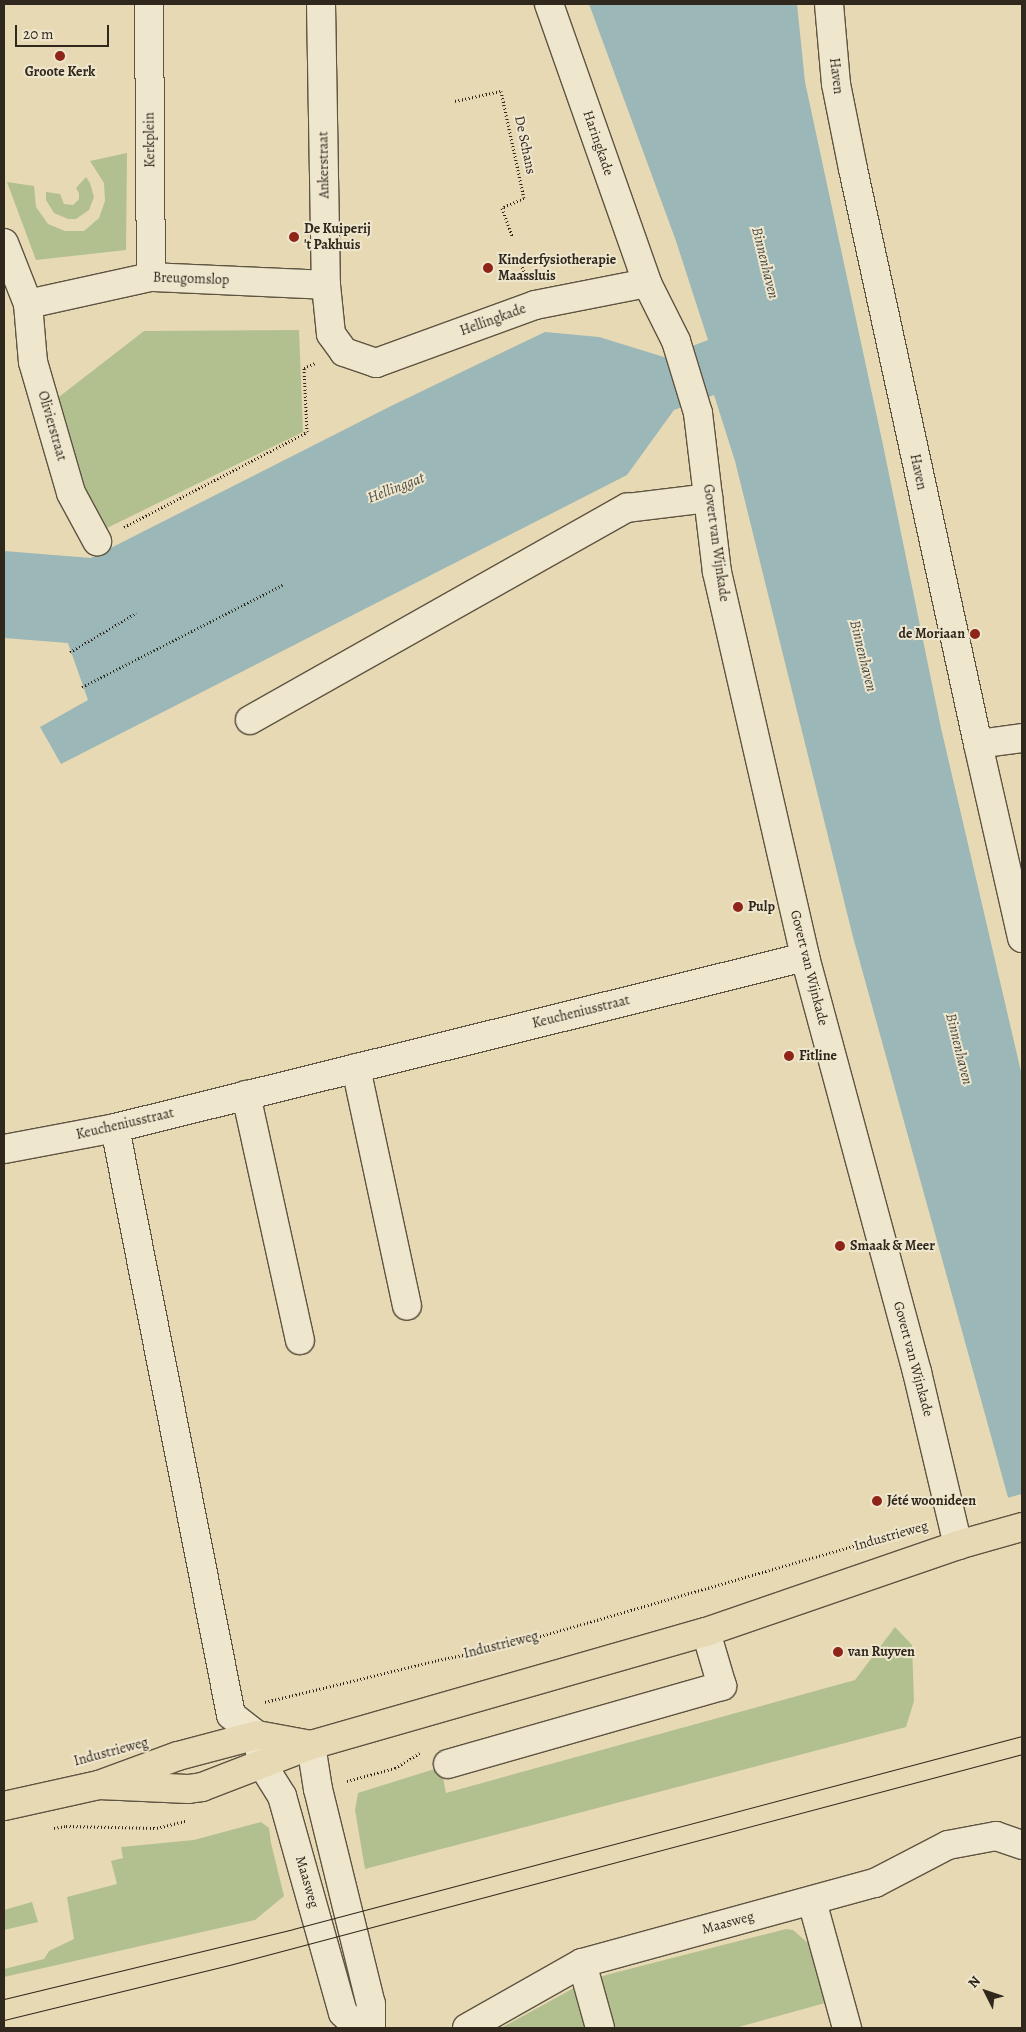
<!DOCTYPE html>
<meta charset="utf-8">
<style>
body{margin:0}
#map{position:relative;width:1026px;height:2032px;overflow:hidden;background:#e7d9b3;font-family:Alegreya,serif}
div>[style]{position:absolute}
[style*='--x']{left:calc(var(--x)*1px);top:calc(var(--y)*1px);width:calc(var(--w)*1px);rotate:calc(var(--a)*1deg)}
.green>*{inset:0;background:#b2c08f}
.water>*{inset:0;background:#9bb7b7}
.pier>*{inset:0;background:#e7d9b3}
.path>*{height:3px;margin-top:-1.5px;transform-origin:0;background:repeating-linear-gradient(90deg,#30271d 0 1px,transparent 0 3.5px)}
.roads{filter:drop-shadow(1px 0 #5e5442) drop-shadow(-1px 0 #5e5442) drop-shadow(0 1px #5e5442) drop-shadow(0 -1px #5e5442)}
.minor>*{height:28px;margin:-14px;padding:0 14px;transform-origin:14px;border-radius:14px;background:#efe6ce}
.major>*{height:28px;margin:-14px;padding:0 14px;transform-origin:14px;border-radius:14px;background:#e7d9b3}
.tram>*{height:1px;margin:-0.5px;padding:0 0.5px;transform-origin:0.5px;border-radius:0.5px;background:#30271d}
.dots>*{width:14px;height:14px;translate:-50% -50%;box-sizing:border-box;border:2px solid #efe6ce;border-radius:50%}
span{translate:-50% -50%;white-space:nowrap;text-align:center;line-height:1.15;-webkit-text-stroke:4px #efe6ce;paint-order:stroke}
.poi-label{font-size:14px;color:#30271d;font-weight:700}
.left{translate:0 -50%;text-align:left}
.right{translate:-100% -50%;text-align:right}
.street-label{font-size:14px;color:#30271d}
.water-label{font-size:15px;color:#4b4b44;font-style:italic}
.frame{position:absolute;inset:0;border:5px solid #30271d;pointer-events:none}
.north{position:absolute;left:961px;top:1967px;width:50px;height:50px;-webkit-text-stroke:4px #efe6ce;paint-order:stroke;rotate:311deg;font-size:14px;font-weight:700;line-height:20px;text-align:center;color:#30271d}
.north::after{content:'';display:block;margin:auto;width:18px;height:22px;background:#30271d;clip-path:polygon(50% 0,100% 100%,50% 72%,0 100%)}
.scale{position:absolute;left:15px;top:25px;width:94px;height:22px;box-sizing:border-box;border:2px solid #30271d;border-top:0;padding-left:6px;font-size:15px;line-height:18px;white-space:nowrap;color:#30271d;-webkit-text-stroke:4px #efe6ce;paint-order:stroke}
</style>
<div id="map">
<div class="green">
<i style="clip-path:polygon(127px 153px,126px 250px,36px 260px,7px 182px,34px 186px,36px 207px,48px 224px,65px 231px,84px 231px,99px 218px,105px 201px,104px 183px,90px 161px)"></i>
<i style="clip-path:polygon(86px 177px,90px 183px,94px 197px,89px 210px,76px 219px,68px 219px,54px 213px,46px 200px,46px 192px,60px 194px,64px 204px,73px 205px,79px 199px,79px 193px,76px 188px)"></i>
<i style="clip-path:polygon(299px 330px,303px 432px,105px 529px,89px 519px,55px 400px,144px 331px)"></i>
<i style="clip-path:polygon(895px 1627px,912px 1645px,914px 1701px,906px 1727px,365px 1869px,355px 1810px,358px 1793px,441px 1767px,446px 1793px,855px 1680px)"></i>
<i style="clip-path:polygon(261px 1822px,269px 1828px,271px 1843px,284px 1896px,255px 1920px,4px 1977px,4px 1969px,44px 1959px,49px 1951px,74px 1939px,67px 1897px,117px 1884px,111px 1861px,123px 1858px,121px 1847px,194px 1840px)"></i>
<i style="clip-path:polygon(32px 1902px,38px 1922px,4px 1930px,4px 1910px)"></i>
<i style="clip-path:polygon(786px 1929px,793px 1930px,809px 1944px,825px 2003px,735px 2028px,501px 2028px,572px 1989px,606px 1975px)"></i>
</div>
<div class="water">
<i style="clip-path:polygon(589px 4px,797px 4px,805px 82px,883px 445px,941px 728px,1022px 1076px,1022px 1548px,853px 937px,735px 461px,714px 395px,674px 410px,627px 475px,61px 764px,40px 727px,88px 700px,68px 643px,4px 638px,4px 551px,91px 558px,389px 407px,545px 332px,599px 337px,664px 357px,708px 340px,676px 241px)"></i>
</div>
<div class="pier">
<i style="clip-path:polygon(1022px 1494px,1022px 1551px,1020px 1549px,1007px 1498px)"></i>
</div>
<div class="path">
<i style="--x:455;--y:101;--w:47;--a:-12.3"></i>
<i style="--x:501;--y:91;--w:109;--a:77.9"></i>
<i style="--x:524;--y:198;--w:24;--a:156"></i>
<i style="--x:502;--y:208;--w:30;--a:70"></i>
<i style="--x:519;--y:257;--w:20;--a:72"></i>
<i style="--x:124;--y:527;--w:206;--a:-27.4"></i>
<i style="--x:307;--y:432;--w:64;--a:-92.7"></i>
<i style="--x:304;--y:368;--w:12;--a:-24"></i>
<i style="--x:70;--y:652;--w:77;--a:-30.6"></i>
<i style="--x:82;--y:687;--w:225;--a:-27"></i>
<i style="--x:265;--y:1702;--w:178;--a:-13.6"></i>
<i style="--x:438;--y:1660;--w:66;--a:-11.3"></i>
<i style="--x:503;--y:1647;--w:372;--a:-16.1"></i>
<i style="--x:347;--y:1781;--w:50;--a:-15.2"></i>
<i style="--x:395;--y:1768;--w:29;--a:-31"></i>
<i style="--x:54;--y:1828;--w:12;--a:-9"></i>
<i style="--x:66;--y:1826;--w:91;--a:1.3"></i>
<i style="--x:157;--y:1828;--w:30;--a:-14"></i>
</div>
<div class="roads">
<div class="minor">
<i style="--x:149;--y:4;--w:273;--a:89.6"></i>
<i style="--x:321;--y:4;--w:281;--a:89"></i>
<i style="--x:326;--y:285;--w:49;--a:84.2"></i>
<i style="--x:331;--y:334;--w:22;--a:54"></i>
<i style="--x:344;--y:352;--w:34;--a:19"></i>
<i style="--x:376;--y:363;--w:169;--a:-20"></i>
<i style="--x:535;--y:305;--w:114;--a:-11.1"></i>
<i style="--x:549;--y:4;--w:296;--a:70.6"></i>
<i style="--x:647;--y:283;--w:65;--a:63.4"></i>
<i style="--x:676;--y:341;--w:75;--a:73"></i>
<i style="--x:698;--y:413;--w:160;--a:83.2"></i>
<i style="--x:717;--y:572;--w:395;--a:77.1"></i>
<i style="--x:805;--y:957;--w:430;--a:74.9"></i>
<i style="--x:917;--y:1372;--w:178;--a:76.7"></i>
<i style="--x:829;--y:4;--w:80;--a:85"></i>
<i style="--x:836;--y:84;--w:87;--a:78.7"></i>
<i style="--x:853;--y:169;--w:588;--a:77.74"></i>
<i style="--x:978;--y:744;--w:199;--a:77.2"></i>
<i style="--x:4;--y:243;--w:66;--a:68.5"></i>
<i style="--x:28;--y:304;--w:58;--a:85.1"></i>
<i style="--x:33;--y:362;--w:136;--a:73.8"></i>
<i style="--x:71;--y:493;--w:55;--a:61.6"></i>
<i style="--x:28;--y:304;--w:126;--a:-12.4"></i>
<i style="--x:151;--y:277;--w:175;--a:2.6"></i>
<i style="--x:250;--y:720;--w:433;--a:-29.4"></i>
<i style="--x:627;--y:508;--w:82;--a:-7"></i>
<i style="--x:978;--y:744;--w:44;--a:-7.8"></i>
<i style="--x:356;--y:1068;--w:243;--a:77.9"></i>
<i style="--x:246;--y:1095;--w:251;--a:77.6"></i>
<i style="--x:115;--y:1128;--w:598;--a:78.82"></i>
<i style="--x:231;--y:1715;--w:33;--a:38"></i>
<i style="--x:257;--y:1735;--w:29;--a:80"></i>
<i style="--x:262;--y:1764;--w:38;--a:58"></i>
<i style="--x:282;--y:1796;--w:225;--a:74.3"></i>
<i style="--x:343;--y:2013;--w:22;--a:43"></i>
<i style="--x:4;--y:1149;--w:113;--a:-10.7"></i>
<i style="--x:115;--y:1128;--w:711;--a:-13.92"></i>
<i style="--x:311;--y:1745;--w:45;--a:81"></i>
<i style="--x:318;--y:1789;--w:221;--a:76.2"></i>
<i style="--x:371;--y:2004;--w:24;--a:90"></i>
<i style="--x:448;--y:1764;--w:285;--a:-15.9"></i>
<i style="--x:722;--y:1686;--w:56;--a:-106.5"></i>
<i style="--x:812;--y:1901;--w:132;--a:74.6"></i>
<i style="--x:582;--y:1963;--w:67;--a:74.5"></i>
<i style="--x:467;--y:2028;--w:132;--a:-29.5"></i>
<i style="--x:582;--y:1963;--w:304;--a:-15.3"></i>
<i style="--x:875;--y:1883;--w:82;--a:-27.5"></i>
<i style="--x:948;--y:1845;--w:49;--a:-10.6"></i>
<i style="--x:996;--y:1836;--w:28;--a:19"></i>
</div>
<div class="major">
<i style="--x:99;--y:1785;--w:89;--a:2.6"></i>
<i style="--x:188;--y:1789;--w:14;--a:-8"></i>
<i style="--x:202;--y:1787;--w:117;--a:-21.1"></i>
<i style="--x:311;--y:1745;--w:411;--a:-16"></i>
<i style="--x:706;--y:1632;--w:267;--a:-19"></i>
<i style="--x:958;--y:1545;--w:66;--a:-15.7"></i>
<i style="--x:4;--y:1806;--w:97;--a:-12.5"></i>
<i style="--x:99;--y:1785;--w:84;--a:-20.2"></i>
<i style="--x:178;--y:1756;--w:82;--a:-14.9"></i>
<i style="--x:257;--y:1735;--w:55;--a:10.5"></i>
</div>
</div>
<div class="tram">
<i style="--x:4;--y:1999;--w:297;--a:-13.6"></i>
<i style="--x:293;--y:1929;--w:754;--a:-14.83"></i>
<i style="--x:4;--y:2020;--w:236;--a:-13.7"></i>
<i style="--x:233;--y:1964;--w:816;--a:-14.9"></i>
</div>
<div class="dots">
<i style="left:60px;top:56px;background:#8f2418"></i>
<i style="left:294px;top:237px;background:#8f2418"></i>
<i style="left:488px;top:268px;background:#8f2418"></i>
<i style="left:975px;top:634px;background:#8f2418"></i>
<i style="left:738px;top:907px;background:#8f2418"></i>
<i style="left:789px;top:1056px;background:#8f2418"></i>
<i style="left:840px;top:1246px;background:#8f2418"></i>
<i style="left:877px;top:1501px;background:#8f2418"></i>
<i style="left:838px;top:1652px;background:#8f2418"></i>
</div>
<div class="poi-label">
<span style="left:60px;top:72px">Groote Kerk</span>
<span class="left" style="left:304px;top:237px">De Kuiperij<br>'t Pakhuis</span>
<span class="left" style="left:498px;top:268px">Kinderfysiotherapie<br>Maassluis</span>
<span class="right" style="left:965px;top:634px">de Moriaan</span>
<span class="left" style="left:748px;top:907px">Pulp</span>
<span class="left" style="left:799px;top:1056px">Fitline</span>
<span class="left" style="left:850px;top:1246px">Smaak &amp; Meer</span>
<span class="left" style="left:887px;top:1501px">Jété woonideen</span>
<span class="left" style="left:848px;top:1652px">van Ruyven</span>
</div>
<div class="street-label">
<span style="left:836px;top:76px;rotate:83deg">Haven</span>
<span style="left:150px;top:140px;rotate:-91deg">Kerkplein</span>
<span style="left:598px;top:143px;rotate:71deg">Haringkade</span>
<span style="left:525px;top:145px;rotate:78deg">De Schans</span>
<span style="left:324px;top:165px;rotate:-91deg">Ankerstraat</span>
<span style="left:191px;top:279px;rotate:2deg">Breugomslop</span>
<span style="left:493px;top:320px;rotate:-20deg">Hellingkade</span>
<span style="left:52px;top:426px;rotate:74deg">Olivierstraat</span>
<span style="left:918px;top:472px;rotate:78deg">Haven</span>
<span style="left:716px;top:543px;rotate:82deg">Govert van Wijnkade</span>
<span style="left:809px;top:968px;rotate:76deg">Govert van Wijnkade</span>
<span style="left:581px;top:1012px;rotate:-14deg">Keucheniusstraat</span>
<span style="left:125px;top:1124px;rotate:-13deg">Keucheniusstraat</span>
<span style="left:913px;top:1359px;rotate:75deg">Govert van Wijnkade</span>
<span style="left:891px;top:1536px;rotate:-16deg">Industrieweg</span>
<span style="left:501px;top:1645px;rotate:-14deg">Industrieweg</span>
<span style="left:111px;top:1752px;rotate:-15deg">Industrieweg</span>
<span style="left:307px;top:1882px;rotate:74deg">Maasweg</span>
<span style="left:728px;top:1923px;rotate:-15deg">Maasweg</span>
</div>
<div class="water-label">
<span style="left:765px;top:263px;rotate:76deg">Binnenhaven</span>
<span style="left:396px;top:488px;rotate:-21deg">Hellinggat</span>
<span style="left:863px;top:656px;rotate:76deg">Binnenhaven</span>
<span style="left:959px;top:1049px;rotate:76deg">Binnenhaven</span>
</div>
<div class="frame"></div>
<div class="north">N</div>
<div class="scale">20 m</div>
</div>
